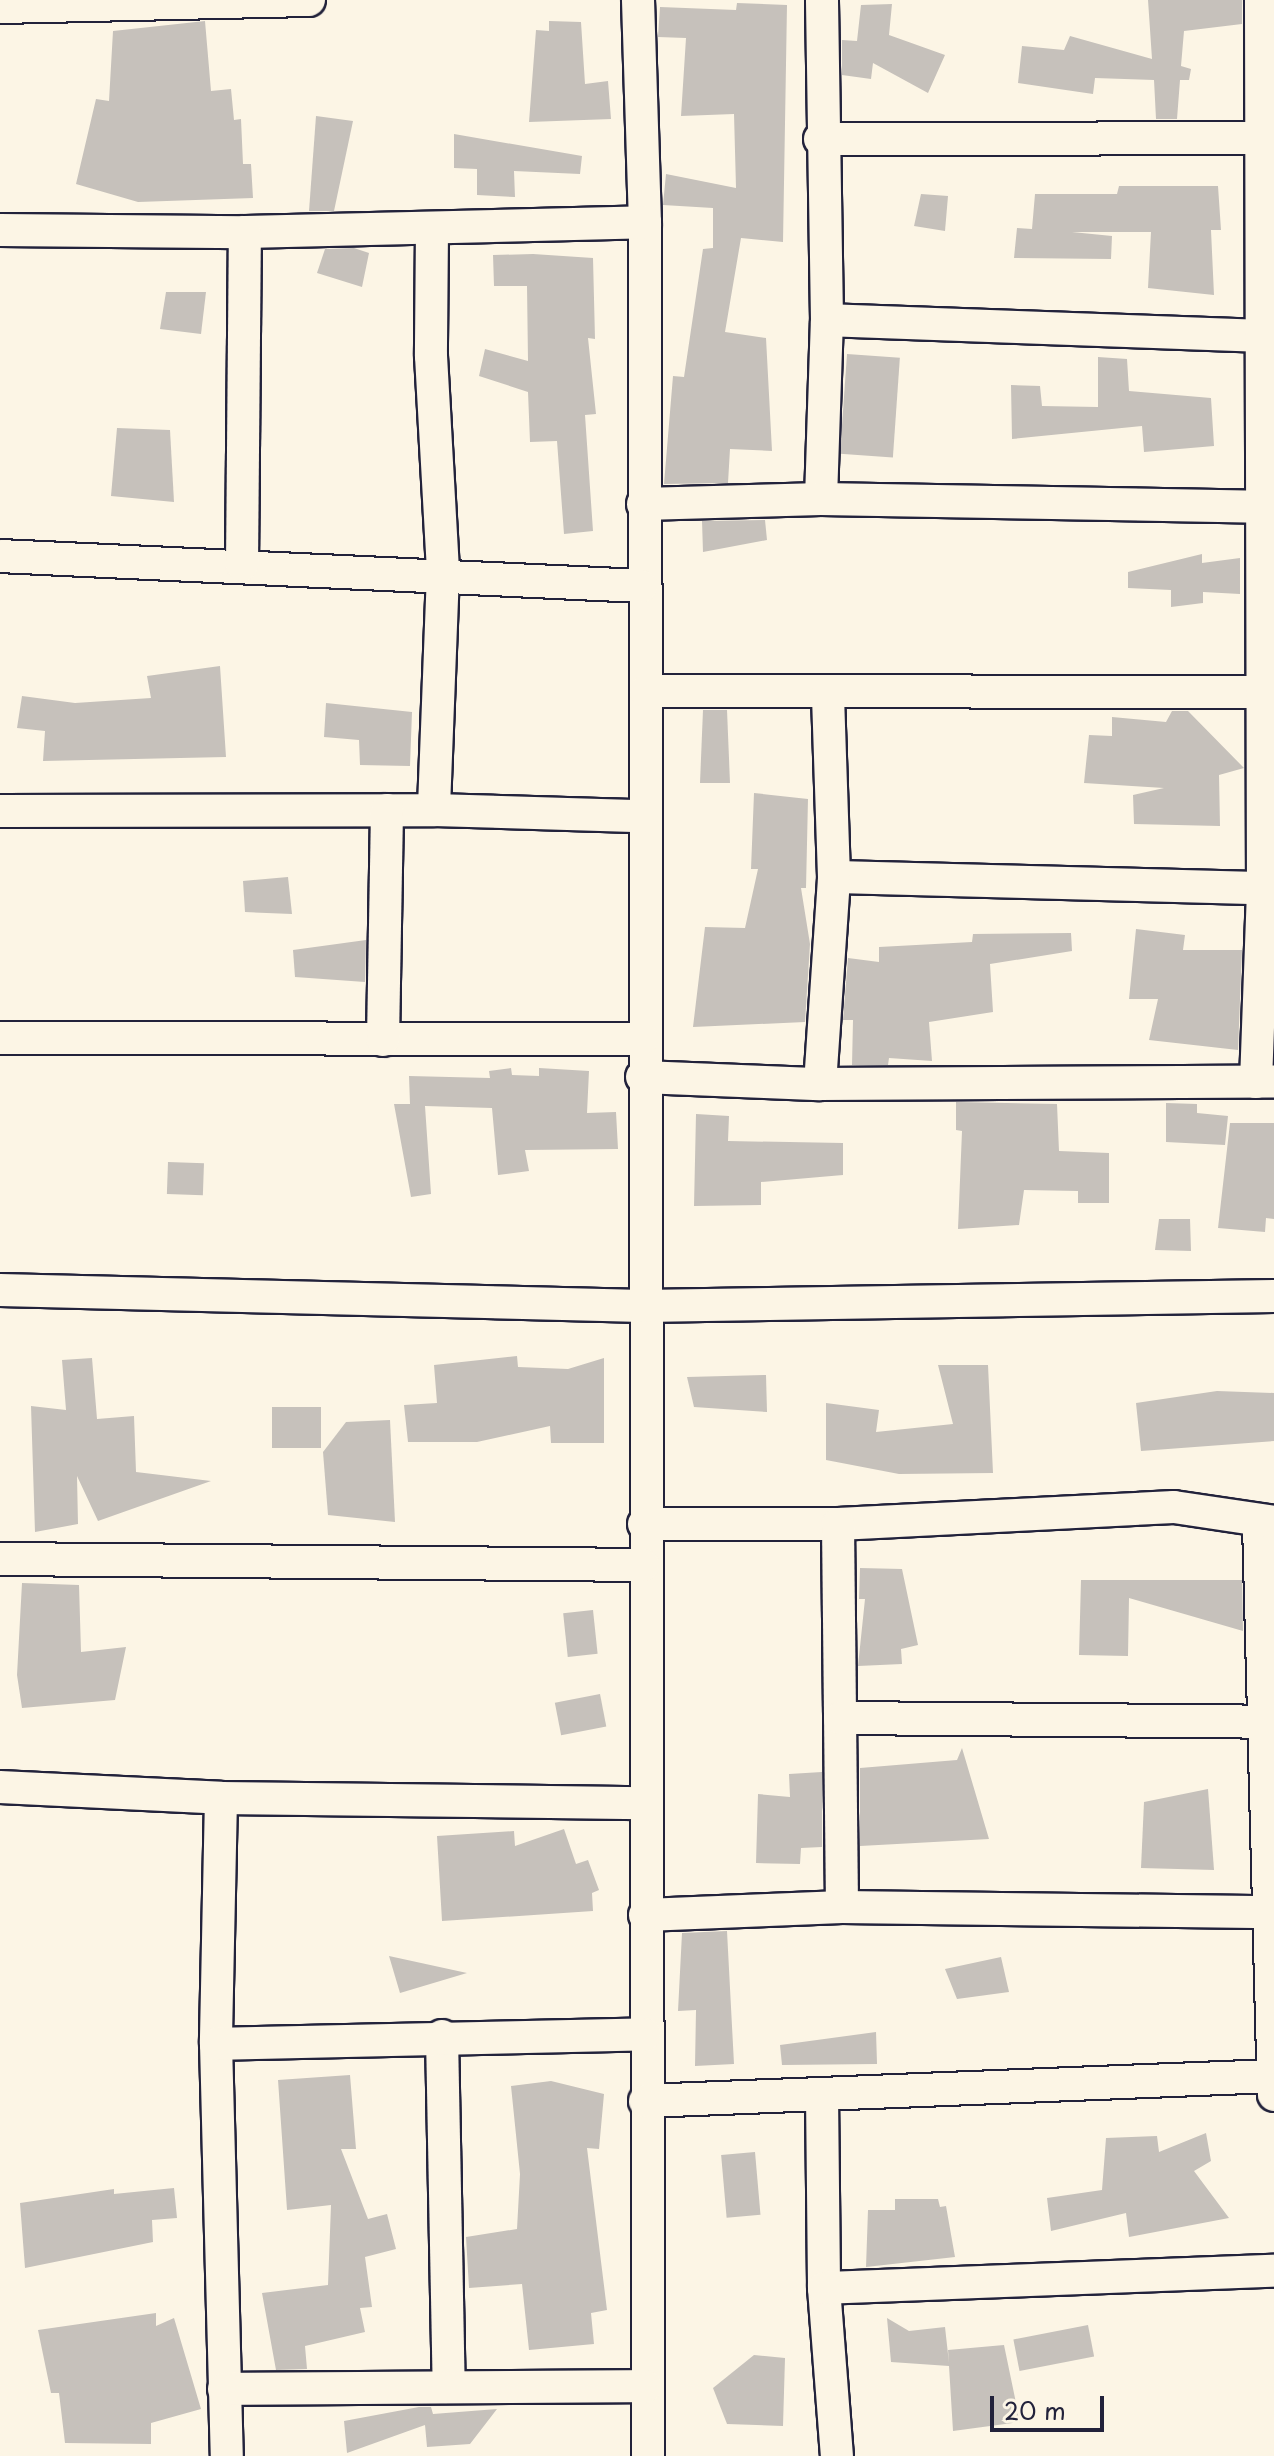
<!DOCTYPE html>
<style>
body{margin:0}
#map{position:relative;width:1274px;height:2456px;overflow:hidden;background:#fcf5e5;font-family:"Playpen Sans",sans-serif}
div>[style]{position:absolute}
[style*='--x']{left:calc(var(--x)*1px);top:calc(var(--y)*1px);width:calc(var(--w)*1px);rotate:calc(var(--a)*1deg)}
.building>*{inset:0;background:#c6c1bb;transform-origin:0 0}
.roads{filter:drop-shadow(2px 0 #22223b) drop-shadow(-2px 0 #22223b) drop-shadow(0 2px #22223b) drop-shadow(0 -2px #22223b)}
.minor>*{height:32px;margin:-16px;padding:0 16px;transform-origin:16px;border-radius:16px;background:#fcf5e5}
span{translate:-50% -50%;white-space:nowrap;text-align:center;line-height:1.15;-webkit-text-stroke:8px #fcf5e5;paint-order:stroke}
.scale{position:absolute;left:990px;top:2396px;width:114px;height:36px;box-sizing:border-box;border:4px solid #22223b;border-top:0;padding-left:10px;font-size:24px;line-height:28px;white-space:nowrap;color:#22223b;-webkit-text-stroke:6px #fcf5e5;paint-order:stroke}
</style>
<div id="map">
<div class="building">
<i style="clip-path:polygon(1148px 0,1242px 0,1242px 24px,1184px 31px,1181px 66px,1191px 69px,1189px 80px,1180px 80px,1177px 119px,1156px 119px,1154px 80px,1095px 78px,1093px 94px,1018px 83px,1022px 46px,1064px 50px,1070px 36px,1152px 59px)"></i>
<i style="clip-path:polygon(737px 3px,787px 5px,783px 242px,741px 238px,725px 332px,766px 338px,772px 451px,730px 449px,728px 483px,664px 484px,673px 376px,684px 377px,703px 249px,713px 248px,713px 208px,663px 205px,666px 174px,736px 188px,734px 114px,681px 116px,686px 38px,658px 37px,660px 7px,736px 10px)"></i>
<i style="clip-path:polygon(892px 4px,889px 35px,945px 55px,928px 93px,873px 63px,871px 79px,842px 75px,842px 40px,857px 41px,861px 5px)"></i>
<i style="clip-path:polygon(205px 21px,211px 91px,231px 89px,234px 120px,241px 119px,243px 164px,251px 164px,253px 198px,138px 202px,76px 184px,96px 99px,109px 101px,113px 31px)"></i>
<i style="clip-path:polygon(549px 21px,581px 22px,585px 84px,608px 81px,611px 119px,529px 122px,536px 30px,549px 31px)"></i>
<i style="clip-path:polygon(316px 116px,353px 121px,334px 211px,309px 211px)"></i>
<i style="clip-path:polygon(454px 134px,582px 156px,580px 174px,514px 171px,515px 197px,477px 195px,477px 169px,454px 168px)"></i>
<i style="clip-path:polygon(1119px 186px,1218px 186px,1221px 230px,1211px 230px,1214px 295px,1148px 288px,1151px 232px,1072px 232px,1112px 236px,1111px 259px,1014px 258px,1017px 228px,1032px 229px,1035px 194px,1117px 194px)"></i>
<i style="clip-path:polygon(921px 194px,948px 196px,945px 231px,914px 226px)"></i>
<i style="clip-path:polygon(354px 248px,369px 253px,362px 287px,317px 273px,325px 249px)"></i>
<i style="clip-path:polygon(533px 254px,593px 258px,595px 339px,588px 338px,596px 414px,585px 415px,593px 531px,564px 534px,557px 441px,530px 442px,528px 392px,479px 376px,485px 349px,528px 361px,527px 286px,494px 286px,493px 255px)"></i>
<i style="clip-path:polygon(166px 292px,206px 292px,201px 334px,160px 329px)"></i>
<i style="left:847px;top:354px;width:53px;height:100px;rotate:4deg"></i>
<i style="clip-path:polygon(1098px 357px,1127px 359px,1129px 391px,1211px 398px,1214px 446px,1144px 452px,1142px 426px,1012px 439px,1011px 385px,1040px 386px,1042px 406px,1098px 407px)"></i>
<i style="clip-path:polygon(117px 428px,170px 430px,174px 502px,111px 496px)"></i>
<i style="clip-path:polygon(765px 520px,767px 540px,703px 552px,702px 521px)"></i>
<i style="clip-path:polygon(1202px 554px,1202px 563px,1240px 558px,1240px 594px,1203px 592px,1203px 603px,1171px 607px,1171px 590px,1128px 588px,1128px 572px)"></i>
<i style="clip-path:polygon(220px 666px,226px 757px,43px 761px,45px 731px,17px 728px,22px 696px,75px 703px,151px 698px,147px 676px)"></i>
<i style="clip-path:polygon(326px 703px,412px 712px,410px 766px,360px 765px,359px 740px,324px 737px)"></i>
<i style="clip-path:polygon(703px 710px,727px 710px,730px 783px,700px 783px)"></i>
<i style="clip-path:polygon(1172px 711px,1188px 711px,1244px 768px,1219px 775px,1220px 826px,1134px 824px,1133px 795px,1164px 788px,1084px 783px,1089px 735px,1112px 736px,1112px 717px,1166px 722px)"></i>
<i style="clip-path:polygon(754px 793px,808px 799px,806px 888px,801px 888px,810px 944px,805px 1022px,693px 1027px,705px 927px,745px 928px,758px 869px,751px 869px)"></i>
<i style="clip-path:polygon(288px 877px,292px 914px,245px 912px,243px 881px)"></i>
<i style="clip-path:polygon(1136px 929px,1185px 935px,1183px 950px,1242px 950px,1238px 1050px,1149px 1040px,1158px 999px,1129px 999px)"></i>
<i style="clip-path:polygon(1071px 933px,1072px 951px,990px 964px,993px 1012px,929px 1022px,932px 1061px,889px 1058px,888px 1065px,852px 1065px,853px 1020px,843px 1020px,848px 958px,879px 962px,879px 947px,972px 942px,973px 934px)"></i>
<i style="clip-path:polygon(366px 940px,365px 982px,295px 977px,293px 950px)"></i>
<i style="clip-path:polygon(511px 1068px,512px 1075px,539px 1076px,539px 1068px,589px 1071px,587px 1113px,616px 1112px,618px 1149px,525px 1150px,529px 1171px,498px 1175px,492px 1108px,425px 1106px,431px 1194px,411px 1197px,394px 1104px,410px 1104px,409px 1076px,490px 1078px,489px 1071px)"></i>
<i style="clip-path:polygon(956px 1102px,1057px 1104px,1059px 1151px,1109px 1153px,1109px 1203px,1078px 1203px,1078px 1191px,1024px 1190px,1019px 1225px,958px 1229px,962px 1131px,956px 1130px)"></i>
<i style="clip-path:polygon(1166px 1103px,1197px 1104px,1197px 1113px,1228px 1116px,1225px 1145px,1166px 1142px)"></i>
<i style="clip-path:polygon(696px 1114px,729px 1116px,728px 1141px,843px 1143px,843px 1175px,761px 1182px,761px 1205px,694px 1206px)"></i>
<i style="clip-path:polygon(1230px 1123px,1274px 1123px,1274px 1219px,1266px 1218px,1265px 1232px,1218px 1228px)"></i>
<i style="left:168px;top:1162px;width:36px;height:32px;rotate:2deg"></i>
<i style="clip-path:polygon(1159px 1219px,1190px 1219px,1191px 1251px,1155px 1250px)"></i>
<i style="clip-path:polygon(517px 1356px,518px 1367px,568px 1369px,604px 1358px,604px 1443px,551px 1443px,550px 1426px,477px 1442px,408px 1442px,404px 1405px,437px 1403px,434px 1365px)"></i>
<i style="clip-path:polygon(92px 1358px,97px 1419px,134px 1416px,136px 1472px,211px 1481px,98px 1521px,77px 1476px,78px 1524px,35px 1532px,31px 1406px,66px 1410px,62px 1360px)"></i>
<i style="clip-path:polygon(938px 1365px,988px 1365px,993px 1473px,899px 1474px,826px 1460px,826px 1403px,879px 1410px,876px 1432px,953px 1424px)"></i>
<i style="clip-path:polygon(766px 1375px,767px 1412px,694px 1407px,687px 1377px)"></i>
<i style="clip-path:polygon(1217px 1391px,1274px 1393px,1274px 1441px,1141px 1451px,1136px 1403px)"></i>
<i style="left:321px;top:1407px;width:41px;height:49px;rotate:90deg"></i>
<i style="clip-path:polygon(390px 1420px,395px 1522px,328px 1515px,323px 1452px,346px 1422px)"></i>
<i style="clip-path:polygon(860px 1568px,902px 1569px,918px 1645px,901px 1649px,902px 1664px,858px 1666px,865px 1599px,859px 1599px)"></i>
<i style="clip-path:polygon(1081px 1580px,1242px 1580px,1243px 1631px,1129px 1598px,1128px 1656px,1079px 1655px)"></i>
<i style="clip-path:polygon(22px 1583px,79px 1585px,81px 1652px,126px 1647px,115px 1700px,22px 1708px,17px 1675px)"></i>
<i style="left:593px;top:1610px;width:44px;height:30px;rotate:84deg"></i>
<i style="left:600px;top:1694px;width:33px;height:46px;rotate:79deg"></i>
<i style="clip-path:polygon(962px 1748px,989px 1839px,860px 1846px,860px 1768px,957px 1760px)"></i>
<i style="clip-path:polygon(822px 1772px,822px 1847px,801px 1848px,800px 1864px,756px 1863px,758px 1794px,790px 1797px,789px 1774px)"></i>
<i style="clip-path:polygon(1208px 1789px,1214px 1870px,1141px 1868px,1144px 1802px)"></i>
<i style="clip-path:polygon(564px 1829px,576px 1864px,588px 1860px,599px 1890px,592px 1893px,593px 1911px,442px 1921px,437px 1836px,514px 1831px,515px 1846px)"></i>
<i style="clip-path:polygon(727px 1931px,734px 2064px,695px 2066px,696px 2010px,678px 2011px,682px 1933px)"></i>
<i style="clip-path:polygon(389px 1956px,467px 1973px,400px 1993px)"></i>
<i style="clip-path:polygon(1001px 1957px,1009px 1992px,957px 1999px,945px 1969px)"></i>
<i style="clip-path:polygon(876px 2032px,877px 2064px,782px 2065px,780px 2045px)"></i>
<i style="clip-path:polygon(350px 2075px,356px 2149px,341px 2149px,368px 2219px,387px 2214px,396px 2249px,365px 2257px,372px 2307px,360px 2308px,365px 2332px,305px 2346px,307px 2369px,276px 2370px,262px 2293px,328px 2285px,331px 2205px,287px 2210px,278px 2080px)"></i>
<i style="clip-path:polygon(551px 2081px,604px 2094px,599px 2149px,587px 2148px,607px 2310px,591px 2313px,594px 2344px,529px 2350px,522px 2284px,469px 2288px,466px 2237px,517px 2229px,520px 2174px,511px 2086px)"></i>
<i style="clip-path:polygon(1206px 2133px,1211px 2161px,1194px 2171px,1229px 2218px,1129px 2237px,1126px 2213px,1051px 2231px,1047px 2198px,1102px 2190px,1106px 2138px,1157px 2136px,1159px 2152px)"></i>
<i style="left:755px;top:2152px;width:63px;height:34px;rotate:85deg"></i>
<i style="clip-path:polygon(174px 2188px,177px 2218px,152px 2220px,153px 2242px,25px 2268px,20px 2203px,114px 2189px,114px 2194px)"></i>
<i style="clip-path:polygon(895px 2199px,938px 2199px,940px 2207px,946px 2206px,955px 2257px,866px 2267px,868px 2210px,895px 2210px)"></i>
<i style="clip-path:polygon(156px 2313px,156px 2326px,174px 2318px,201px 2409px,151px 2423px,151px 2444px,65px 2443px,59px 2393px,51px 2393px,38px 2330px)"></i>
<i style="clip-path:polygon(887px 2318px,909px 2331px,945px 2327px,949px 2363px,948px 2350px,1004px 2345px,1020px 2422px,953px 2431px,949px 2366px,891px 2362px)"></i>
<i style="left:1088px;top:2325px;width:32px;height:76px;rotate:79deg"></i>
<i style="clip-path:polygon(754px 2355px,785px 2358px,783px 2426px,727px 2424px,713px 2388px)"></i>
<i style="clip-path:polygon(419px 2407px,431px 2407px,433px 2414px,497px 2409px,470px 2444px,427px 2447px,425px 2425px,347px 2453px,344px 2421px)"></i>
</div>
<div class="roads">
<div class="minor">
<i style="--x:638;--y:0;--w:222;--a:88.2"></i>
<i style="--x:645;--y:222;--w:2234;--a:89.92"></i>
<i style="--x:0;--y:7;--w:309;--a:-1.3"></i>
<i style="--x:820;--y:139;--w:443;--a:-0.1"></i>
<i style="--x:432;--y:229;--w:127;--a:90.5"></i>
<i style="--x:431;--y:356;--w:217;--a:86.8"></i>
<i style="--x:443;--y:573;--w:237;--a:92.2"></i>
<i style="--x:0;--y:230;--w:245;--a:0.5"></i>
<i style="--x:245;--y:232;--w:400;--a:-1.4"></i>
<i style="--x:827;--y:320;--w:435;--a:2.1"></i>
<i style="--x:821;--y:499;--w:179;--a:-88.1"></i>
<i style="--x:827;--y:320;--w:320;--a:-90.9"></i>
<i style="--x:643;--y:504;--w:178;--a:-1.6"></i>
<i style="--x:821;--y:499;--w:453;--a:1"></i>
<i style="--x:0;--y:556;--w:642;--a:2.68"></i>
<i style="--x:242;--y:565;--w:333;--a:-89.5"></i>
<i style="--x:646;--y:691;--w:628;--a:0.09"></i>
<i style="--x:0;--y:811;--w:434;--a:-0.1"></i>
<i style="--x:434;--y:810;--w:208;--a:1.7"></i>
<i style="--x:834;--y:877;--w:429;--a:1.5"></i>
<i style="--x:0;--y:1038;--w:642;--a:0.09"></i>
<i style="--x:383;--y:1040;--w:230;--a:-89"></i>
<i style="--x:642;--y:1077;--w:178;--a:2.3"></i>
<i style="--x:820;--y:1084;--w:454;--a:-0.3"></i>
<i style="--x:1256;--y:1082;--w:194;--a:-87.9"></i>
<i style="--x:1263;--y:888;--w:888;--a:-90.13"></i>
<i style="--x:820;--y:1084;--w:207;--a:-86.1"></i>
<i style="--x:834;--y:877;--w:185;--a:-91.9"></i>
<i style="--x:0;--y:1290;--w:643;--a:1.43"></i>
<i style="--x:643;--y:1306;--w:631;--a:-0.91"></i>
<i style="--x:1259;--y:1523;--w:572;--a:88.5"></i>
<i style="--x:644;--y:1524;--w:194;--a:0"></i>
<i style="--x:838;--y:1524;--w:336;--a:-2.9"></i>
<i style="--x:1174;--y:1507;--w:101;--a:8.5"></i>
<i style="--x:838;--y:1524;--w:383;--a:89.4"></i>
<i style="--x:0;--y:1559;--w:643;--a:0.53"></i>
<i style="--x:840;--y:1718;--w:434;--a:0.5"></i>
<i style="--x:0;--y:1787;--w:221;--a:2.8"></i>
<i style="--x:221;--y:1798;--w:423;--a:0.7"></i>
<i style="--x:221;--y:1798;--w:246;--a:91.2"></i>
<i style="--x:216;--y:2044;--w:412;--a:88.5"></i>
<i style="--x:645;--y:1915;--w:197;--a:-2.3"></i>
<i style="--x:842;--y:1907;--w:432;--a:0.7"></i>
<i style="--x:442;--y:2036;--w:351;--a:88.9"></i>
<i style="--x:216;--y:2044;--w:429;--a:-1.3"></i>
<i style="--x:822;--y:2094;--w:194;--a:89.4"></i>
<i style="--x:824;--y:2288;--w:169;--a:85.6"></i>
<i style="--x:645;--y:2101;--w:629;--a:-2.28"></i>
<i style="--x:824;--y:2288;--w:450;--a:-2.2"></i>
<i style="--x:224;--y:2389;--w:422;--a:-0.4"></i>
</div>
</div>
<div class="scale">20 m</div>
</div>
